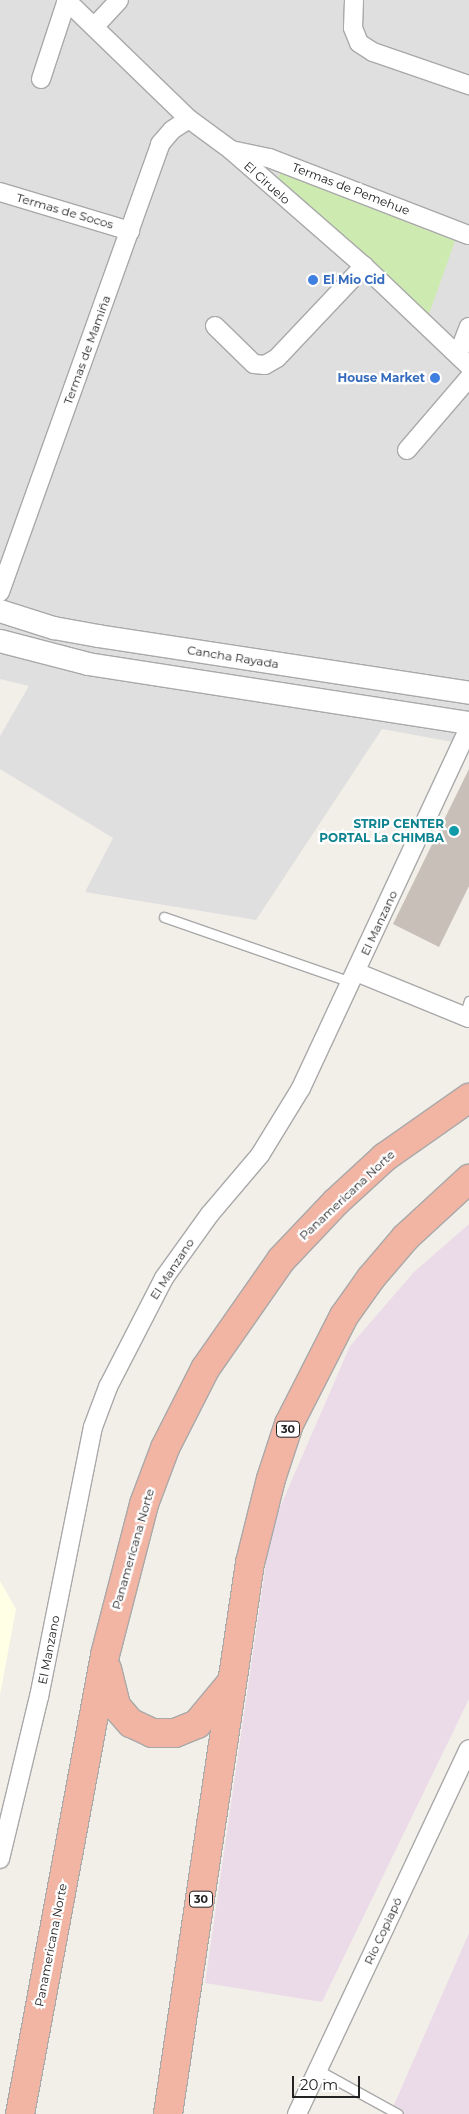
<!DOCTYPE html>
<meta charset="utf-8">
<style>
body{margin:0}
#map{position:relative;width:469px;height:2114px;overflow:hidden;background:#f2efe9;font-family:Montserrat,sans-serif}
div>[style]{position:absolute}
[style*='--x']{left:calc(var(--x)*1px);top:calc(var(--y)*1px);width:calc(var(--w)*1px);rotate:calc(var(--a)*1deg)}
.residential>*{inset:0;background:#e0dfdf}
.industrial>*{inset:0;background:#ebdbe8}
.education>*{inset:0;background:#ffffe5}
.grass>*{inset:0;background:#cdebb0}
.building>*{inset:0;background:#c7bfb8}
.roads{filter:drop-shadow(1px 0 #a9a9a9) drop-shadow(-1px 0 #a9a9a9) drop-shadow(0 1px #a9a9a9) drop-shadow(0 -1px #a9a9a9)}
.service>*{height:9px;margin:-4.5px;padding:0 4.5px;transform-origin:4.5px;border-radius:4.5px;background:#fff}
.minor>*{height:18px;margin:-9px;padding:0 9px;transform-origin:9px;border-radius:9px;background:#fff}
.tertiary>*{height:22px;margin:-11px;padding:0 11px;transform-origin:11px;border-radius:11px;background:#fff}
.trunk>*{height:28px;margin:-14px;padding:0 14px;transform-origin:14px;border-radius:14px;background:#f2b4a3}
.dots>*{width:14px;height:14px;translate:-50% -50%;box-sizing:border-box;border:2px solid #fff;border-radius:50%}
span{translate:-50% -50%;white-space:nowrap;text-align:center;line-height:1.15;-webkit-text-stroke:4.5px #fff;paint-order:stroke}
.shield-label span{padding:1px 4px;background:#fff;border:1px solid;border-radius:4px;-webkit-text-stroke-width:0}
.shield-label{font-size:11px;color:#222;font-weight:700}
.street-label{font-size:12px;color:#222}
.shop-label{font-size:12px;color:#366cbe;font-weight:700}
.left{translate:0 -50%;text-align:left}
.right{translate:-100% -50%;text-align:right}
.culture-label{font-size:12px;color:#0d838f;font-weight:700}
.scale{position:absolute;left:292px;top:2076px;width:68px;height:22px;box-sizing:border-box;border:2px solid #222;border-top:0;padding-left:6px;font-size:15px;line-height:18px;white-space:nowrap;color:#222;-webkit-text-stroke:4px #fff;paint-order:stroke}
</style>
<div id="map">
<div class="residential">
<i style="clip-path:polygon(0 0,469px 0,469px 745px,382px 729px,256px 920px,85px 892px,113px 838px,0 769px,0 736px,29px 686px,0 679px)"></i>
</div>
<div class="industrial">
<i style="clip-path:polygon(469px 1224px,469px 1699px,322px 2002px,205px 1983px,271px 1528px,350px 1346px,414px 1272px)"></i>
<i style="clip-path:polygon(469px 1933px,469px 2114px,390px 2114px)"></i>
</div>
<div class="education">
<i style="clip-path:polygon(0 1581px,16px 1609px,0 1695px)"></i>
</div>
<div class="grass">
<i style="clip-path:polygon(280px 173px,455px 241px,428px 317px,276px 185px)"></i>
</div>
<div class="building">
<i style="clip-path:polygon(469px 769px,469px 886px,439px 947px,393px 924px)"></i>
</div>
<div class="roads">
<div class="service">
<i style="--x:164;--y:917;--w:198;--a:19.2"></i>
<i style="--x:464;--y:1016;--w:16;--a:-72"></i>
<i style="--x:318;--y:2070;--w:91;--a:28.8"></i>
</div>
<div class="minor">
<i style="--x:66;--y:0;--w:171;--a:44.1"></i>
<i style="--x:189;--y:119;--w:52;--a:36.4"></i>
<i style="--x:231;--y:150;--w:176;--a:41.1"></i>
<i style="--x:364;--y:266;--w:145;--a:43.6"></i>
<i style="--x:354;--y:0;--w:28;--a:92"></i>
<i style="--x:353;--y:28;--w:16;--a:68"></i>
<i style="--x:359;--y:43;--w:17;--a:33"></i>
<i style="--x:373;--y:52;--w:102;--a:19"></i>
<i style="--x:95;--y:26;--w:35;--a:-47"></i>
<i style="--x:41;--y:79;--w:83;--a:-71.8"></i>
<i style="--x:231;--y:150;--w:39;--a:12"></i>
<i style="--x:269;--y:158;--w:214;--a:21.1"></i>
<i style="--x:0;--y:192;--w:136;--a:16.7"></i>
<i style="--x:215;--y:326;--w:54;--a:44.3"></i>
<i style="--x:254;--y:364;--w:11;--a:5"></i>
<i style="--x:265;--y:365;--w:14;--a:-30"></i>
<i style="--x:277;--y:358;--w:127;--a:-46.6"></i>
<i style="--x:458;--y:355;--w:30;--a:-69"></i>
<i style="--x:407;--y:450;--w:95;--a:-49.3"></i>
<i style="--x:0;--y:592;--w:476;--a:-70.3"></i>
<i style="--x:160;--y:144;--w:18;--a:-49"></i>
<i style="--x:172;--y:130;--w:20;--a:-33"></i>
<i style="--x:356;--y:972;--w:122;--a:22.2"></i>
<i style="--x:0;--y:1859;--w:167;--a:-76.5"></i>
<i style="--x:39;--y:1697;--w:275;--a:-78.7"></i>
<i style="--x:93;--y:1427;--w:43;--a:-69.4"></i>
<i style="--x:108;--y:1387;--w:123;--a:-62.8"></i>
<i style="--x:164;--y:1278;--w:79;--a:-54.3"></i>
<i style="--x:210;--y:1214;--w:77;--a:-49.7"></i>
<i style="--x:260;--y:1155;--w:79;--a:-58.5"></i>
<i style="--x:301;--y:1088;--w:397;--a:-65"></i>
<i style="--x:297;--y:2114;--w:403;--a:-64.8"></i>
</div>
<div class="tertiary">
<i style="--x:0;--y:611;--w:57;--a:17.5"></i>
<i style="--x:54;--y:628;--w:45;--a:10.3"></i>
<i style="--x:98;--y:636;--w:375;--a:8.7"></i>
<i style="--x:0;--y:641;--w:91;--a:14.6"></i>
<i style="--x:88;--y:664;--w:386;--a:8.8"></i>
</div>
<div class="trunk">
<i style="--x:107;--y:1669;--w:38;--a:76"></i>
<i style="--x:116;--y:1706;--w:23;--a:49"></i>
<i style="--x:131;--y:1723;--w:23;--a:25"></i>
<i style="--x:152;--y:1733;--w:23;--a:0"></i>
<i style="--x:175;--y:1733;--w:24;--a:-22"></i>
<i style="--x:197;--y:1724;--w:53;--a:-50.3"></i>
<i style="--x:20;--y:2114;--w:467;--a:-79.5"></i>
<i style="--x:105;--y:1655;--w:156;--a:-75.5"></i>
<i style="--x:144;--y:1504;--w:60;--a:-69.4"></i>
<i style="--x:165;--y:1448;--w:89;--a:-63.1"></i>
<i style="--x:205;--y:1369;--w:133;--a:-55.1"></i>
<i style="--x:281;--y:1260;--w:80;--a:-46.5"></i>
<i style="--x:336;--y:1202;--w:67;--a:-42.6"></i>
<i style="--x:385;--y:1157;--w:103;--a:-35.1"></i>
<i style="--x:168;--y:2114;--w:557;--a:-81.54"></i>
<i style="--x:250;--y:1563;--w:87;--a:-76"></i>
<i style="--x:271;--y:1479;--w:58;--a:-71.9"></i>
<i style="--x:289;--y:1424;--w:121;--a:-63"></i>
<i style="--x:344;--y:1316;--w:47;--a:-54.6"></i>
<i style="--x:371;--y:1278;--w:54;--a:-49.5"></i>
<i style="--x:406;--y:1237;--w:86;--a:-42.6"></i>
</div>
</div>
<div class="dots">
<i style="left:313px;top:280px;background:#3f7fe0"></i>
<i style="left:435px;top:378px;background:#3f7fe0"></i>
<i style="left:454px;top:831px;background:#0f9aa8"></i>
</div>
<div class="shield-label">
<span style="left:288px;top:1429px">30</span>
<span style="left:201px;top:1899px">30</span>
</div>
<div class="street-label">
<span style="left:267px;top:183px;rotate:42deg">El Ciruelo</span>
<span style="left:351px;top:189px;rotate:21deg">Termas de Pemehue</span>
<span style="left:65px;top:211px;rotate:16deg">Termas de Socos</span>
<span style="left:87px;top:350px;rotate:-70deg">Termas de Mamiña</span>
<span style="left:233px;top:657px;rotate:9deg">Cancha Rayada</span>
<span style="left:379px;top:923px;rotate:-65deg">El Manzano</span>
<span style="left:347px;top:1195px;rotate:-43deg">Panamericana Norte</span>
<span style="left:172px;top:1269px;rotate:-57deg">El Manzano</span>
<span style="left:133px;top:1549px;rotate:-74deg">Panamericana Norte</span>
<span style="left:49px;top:1650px;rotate:-79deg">El Manzano</span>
<span style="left:383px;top:1931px;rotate:-65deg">Río Copiapó</span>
<span style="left:51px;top:1945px;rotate:-79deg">Panamericana Norte</span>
</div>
<div class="shop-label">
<span class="left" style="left:323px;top:280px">El Mio Cid</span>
<span class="right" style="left:425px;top:378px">House Market</span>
</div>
<div class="culture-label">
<span class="right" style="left:444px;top:831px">STRIP CENTER<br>PORTAL La CHIMBA</span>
</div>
<div class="scale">20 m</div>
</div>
